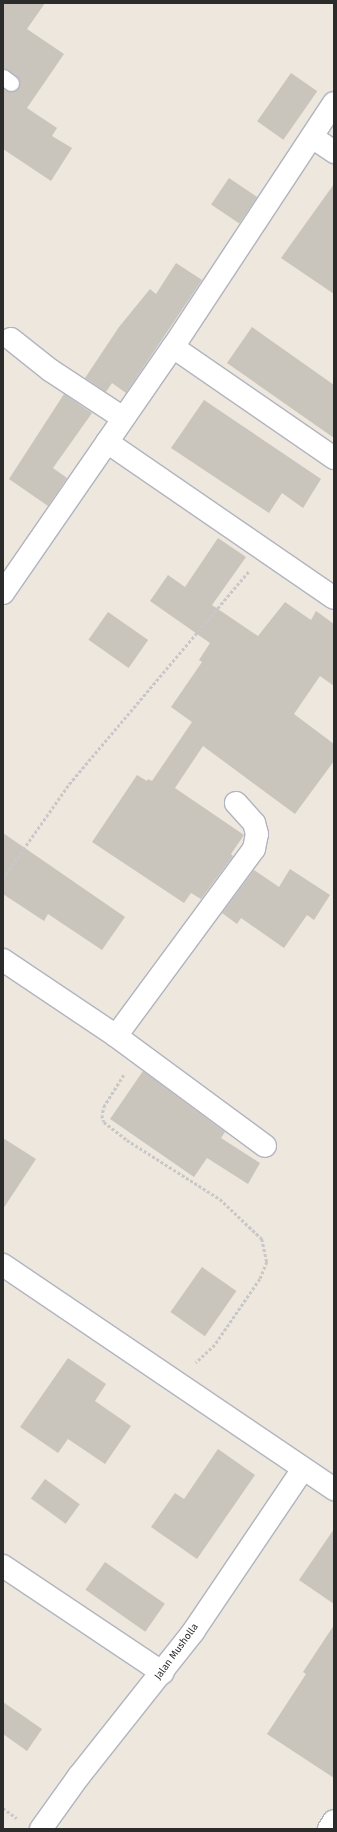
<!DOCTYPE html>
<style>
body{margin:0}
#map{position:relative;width:337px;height:1832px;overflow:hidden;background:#ede7de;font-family:"Fira Sans",sans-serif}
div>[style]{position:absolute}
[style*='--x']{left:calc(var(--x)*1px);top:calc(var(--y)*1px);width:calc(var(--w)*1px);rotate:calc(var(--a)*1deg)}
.building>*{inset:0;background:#c9c5bc;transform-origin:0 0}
.path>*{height:2.5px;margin-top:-1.25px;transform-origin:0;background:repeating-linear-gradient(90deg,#c8c8c8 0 3px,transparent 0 5px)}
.roads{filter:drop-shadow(1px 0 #b1b4bf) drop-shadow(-1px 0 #b1b4bf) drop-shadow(0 1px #b1b4bf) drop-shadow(0 -1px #b1b4bf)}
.service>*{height:15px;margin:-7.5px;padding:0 7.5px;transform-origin:7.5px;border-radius:7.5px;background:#fff}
.minor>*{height:22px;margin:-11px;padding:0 11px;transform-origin:11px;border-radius:11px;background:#fff}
span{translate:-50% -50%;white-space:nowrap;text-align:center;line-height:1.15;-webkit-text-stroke:3px #fff;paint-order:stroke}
.street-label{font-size:10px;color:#2b2b2b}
.frame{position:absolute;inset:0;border:4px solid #2b2b2b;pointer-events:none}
</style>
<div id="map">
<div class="building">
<i style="clip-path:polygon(3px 3px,45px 3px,27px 29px,64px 54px,27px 108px,57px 128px,52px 136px,72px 148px,51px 181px,3px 149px,3px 88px,14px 91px,20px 84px,16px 76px,3px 68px)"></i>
<i style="left:291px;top:73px;width:32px;height:59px;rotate:35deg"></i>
<i style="left:229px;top:178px;width:34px;height:32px;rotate:34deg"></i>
<i style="clip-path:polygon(334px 184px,334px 294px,281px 258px)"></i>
<i style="clip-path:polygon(176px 263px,202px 280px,126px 393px,112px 383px,106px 392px,85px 378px,119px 327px,150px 289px,156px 294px)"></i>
<i style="clip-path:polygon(252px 327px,334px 385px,334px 438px,227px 363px)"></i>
<i style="clip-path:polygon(64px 394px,92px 413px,53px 468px,67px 478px,48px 506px,9px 479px)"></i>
<i style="clip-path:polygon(204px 400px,321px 479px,303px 508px,282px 493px,269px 513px,171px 448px)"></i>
<i style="clip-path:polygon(218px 538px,246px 557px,212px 605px,258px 636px,285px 602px,311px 620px,316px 611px,334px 624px,334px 686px,320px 676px,294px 714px,334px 744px,334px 761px,295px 814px,203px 746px,175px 788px,244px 835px,231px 854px,233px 856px,201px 899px,191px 893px,184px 903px,92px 842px,137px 775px,147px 781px,148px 779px,152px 781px,192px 722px,171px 707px,202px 662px,199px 660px,210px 643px,150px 601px,168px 575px,185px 587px)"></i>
<i style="left:108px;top:612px;width:49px;height:34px;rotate:35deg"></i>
<i style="clip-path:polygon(3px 833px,125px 917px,102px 950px,48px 914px,44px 921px,3px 894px)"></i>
<i style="clip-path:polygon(290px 869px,330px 895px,314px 920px,307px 915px,284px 948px,241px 918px,237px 924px,222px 913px,254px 870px,279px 887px)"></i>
<i style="clip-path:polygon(143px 1071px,225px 1132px,221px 1138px,260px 1163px,248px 1184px,207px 1158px,194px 1177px,110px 1119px)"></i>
<i style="clip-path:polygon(3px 1138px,36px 1159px,3px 1209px)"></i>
<i style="left:202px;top:1267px;width:42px;height:55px;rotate:35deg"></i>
<i style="clip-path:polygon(68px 1358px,106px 1384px,95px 1401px,131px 1426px,105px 1464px,68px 1439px,58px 1453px,20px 1427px)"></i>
<i style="clip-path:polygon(218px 1449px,255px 1475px,197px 1559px,151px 1527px,175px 1493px,184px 1499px)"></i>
<i style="left:45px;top:1479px;width:43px;height:24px;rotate:36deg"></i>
<i style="clip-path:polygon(334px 1529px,334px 1604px,299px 1580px)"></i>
<i style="left:105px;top:1562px;width:73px;height:34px;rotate:35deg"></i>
<i style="clip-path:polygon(334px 1625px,334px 1778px,267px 1734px,306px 1674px,303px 1672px)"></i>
<i style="clip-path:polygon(3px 1702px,42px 1729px,27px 1751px,3px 1734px)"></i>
</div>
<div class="path">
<i style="--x:3;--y:878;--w:115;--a:-54.9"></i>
<i style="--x:69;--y:784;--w:279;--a:-49.8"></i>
<i style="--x:124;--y:1075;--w:36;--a:122"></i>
<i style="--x:105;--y:1105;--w:10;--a:107"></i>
<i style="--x:102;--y:1115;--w:7;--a:74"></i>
<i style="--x:104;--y:1122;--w:29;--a:38"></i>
<i style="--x:127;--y:1140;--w:110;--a:32.4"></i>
<i style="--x:220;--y:1199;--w:58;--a:43.6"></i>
<i style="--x:262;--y:1239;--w:24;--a:78"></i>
<i style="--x:267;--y:1262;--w:18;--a:112"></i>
<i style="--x:260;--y:1279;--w:80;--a:124.3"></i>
<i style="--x:215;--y:1345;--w:26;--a:137"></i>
<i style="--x:3;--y:1808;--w:17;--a:36"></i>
</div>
<div class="roads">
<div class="service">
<i style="--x:3;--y:77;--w:10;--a:37"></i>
</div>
<div class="minor">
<i style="--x:312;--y:137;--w:27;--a:34"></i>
<i style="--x:11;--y:339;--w:50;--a:38.5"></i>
<i style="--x:50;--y:370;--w:87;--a:33.3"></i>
<i style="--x:173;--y:347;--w:196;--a:34.6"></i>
<i style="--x:107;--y:442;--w:275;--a:34.5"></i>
<i style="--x:3;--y:593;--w:299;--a:-55.4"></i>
<i style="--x:173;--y:347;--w:292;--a:-56.6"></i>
<i style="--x:3;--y:960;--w:136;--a:33.9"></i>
<i style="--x:116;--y:1036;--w:185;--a:36.4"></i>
<i style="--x:116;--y:1036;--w:232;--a:-53.6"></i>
<i style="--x:254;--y:849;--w:15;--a:-79"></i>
<i style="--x:257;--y:834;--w:11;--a:-105"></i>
<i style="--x:254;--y:823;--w:27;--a:-132"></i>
<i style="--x:3;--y:1265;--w:400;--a:34.1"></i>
<i style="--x:3;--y:1566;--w:192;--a:33.8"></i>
<i style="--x:41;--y:1829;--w:65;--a:-54.4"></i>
<i style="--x:79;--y:1776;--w:184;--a:-51.6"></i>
<i style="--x:193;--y:1632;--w:197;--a:-56"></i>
<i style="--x:329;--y:1829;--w:9;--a:-58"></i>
</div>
</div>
<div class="street-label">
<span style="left:177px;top:1652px;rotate:-54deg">Jalan Musholla</span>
</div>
<div class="frame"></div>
</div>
